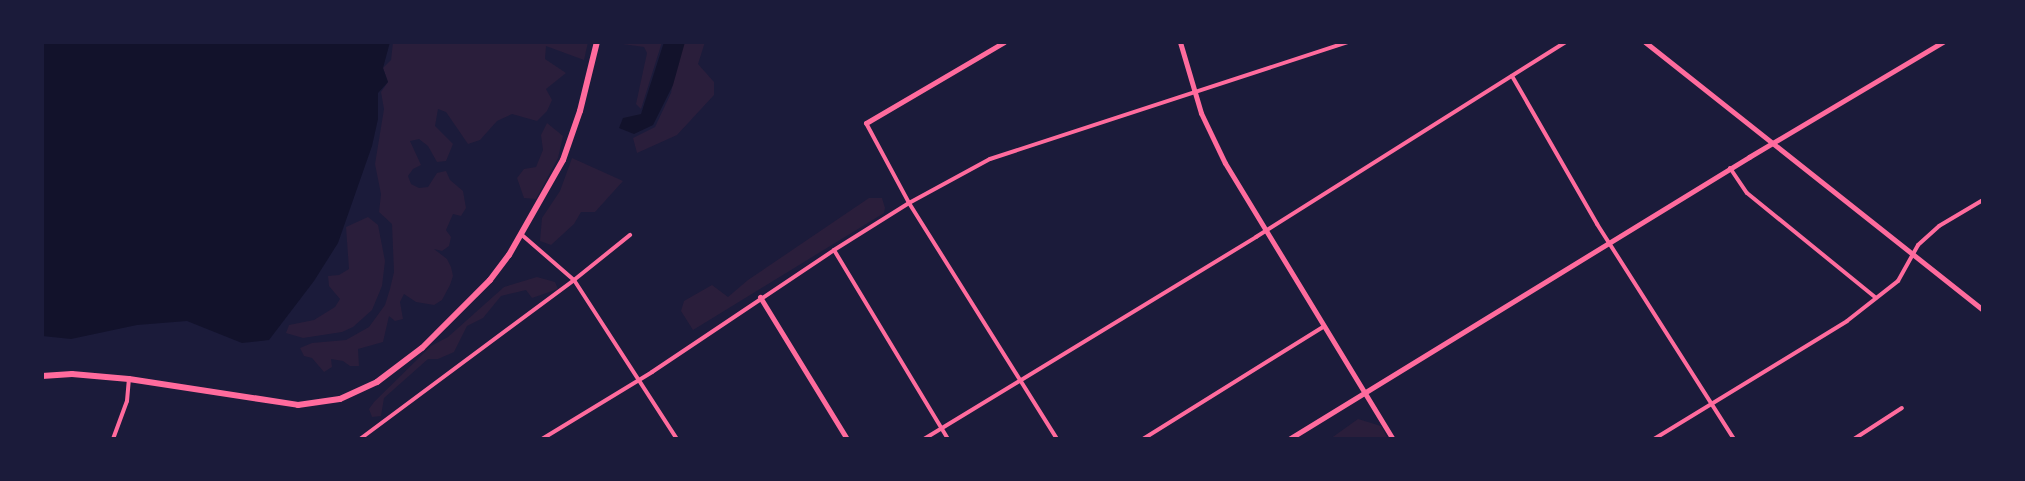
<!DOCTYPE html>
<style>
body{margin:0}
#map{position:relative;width:2025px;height:481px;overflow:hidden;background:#1b1b3a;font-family:"Exo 2",sans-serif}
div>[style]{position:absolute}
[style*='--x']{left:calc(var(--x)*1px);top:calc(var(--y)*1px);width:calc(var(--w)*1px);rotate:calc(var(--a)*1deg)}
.green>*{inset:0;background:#2a1e3b}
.water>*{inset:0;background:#12122b}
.minor>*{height:4px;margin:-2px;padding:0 2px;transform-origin:2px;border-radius:2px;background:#ff6b9d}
.tertiary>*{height:5px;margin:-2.5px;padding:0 2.5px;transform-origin:2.5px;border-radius:2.5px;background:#ff6b9d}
.secondary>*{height:6px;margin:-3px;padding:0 3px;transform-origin:3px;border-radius:3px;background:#ff6b9d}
span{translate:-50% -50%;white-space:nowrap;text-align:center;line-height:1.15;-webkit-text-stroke:5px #1b1b3a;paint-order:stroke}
.frame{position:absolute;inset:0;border:44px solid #1b1b3a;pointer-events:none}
</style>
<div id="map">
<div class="green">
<i style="clip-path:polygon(393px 42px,588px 42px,584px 60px,546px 46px,545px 59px,566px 73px,546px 89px,552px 100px,547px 111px,537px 121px,512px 114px,497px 121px,480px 140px,468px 144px,446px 112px,438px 109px,435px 126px,453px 144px,446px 161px,437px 162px,428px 146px,419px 139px,410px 141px,421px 165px,413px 169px,408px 176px,411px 184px,419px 188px,428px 187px,437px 173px,446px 171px,450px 180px,463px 191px,466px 208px,461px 216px,453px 214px,446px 230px,451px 237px,449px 246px,442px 251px,434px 249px,447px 259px,451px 267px,453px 276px,450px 285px,442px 300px,434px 305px,416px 302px,404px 294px,400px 302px,403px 319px,395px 321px,389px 316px,383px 342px,358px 349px,359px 366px,350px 366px,343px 361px,331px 359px,332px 367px,324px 372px,312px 358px,304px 356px,300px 348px,312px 343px,346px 340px,369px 327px,385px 305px,390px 289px,394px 272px,392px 224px,379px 212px,381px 194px,375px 164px,384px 109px,381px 92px,388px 82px,383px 68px,391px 60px)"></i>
<i style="clip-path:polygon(608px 42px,662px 42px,641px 109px,636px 104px,647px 53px,644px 47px)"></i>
<i style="clip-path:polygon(681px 42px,705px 42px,698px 64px,714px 82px,714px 95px,677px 135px,637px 153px,633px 138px,655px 127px,671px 93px)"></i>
<i style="clip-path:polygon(547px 123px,563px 136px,558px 158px,536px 199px,524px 198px,517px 178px,524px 169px,536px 167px,543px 150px,541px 135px)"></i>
<i style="clip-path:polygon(572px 158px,623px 181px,595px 212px,581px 212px,574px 224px,551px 245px,540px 241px,542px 218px,560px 191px)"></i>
<i style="clip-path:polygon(869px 198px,882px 198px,885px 208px,884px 213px,693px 330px,681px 311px,684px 301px,712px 285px,728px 297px,748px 280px)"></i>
<i style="clip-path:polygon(368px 217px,378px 225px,385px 261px,382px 286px,372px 310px,353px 327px,342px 332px,303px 338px,286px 333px,289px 325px,314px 320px,335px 307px,340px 299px,329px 286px,328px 276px,339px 275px,349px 269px,346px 227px)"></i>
<i style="clip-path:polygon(537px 277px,555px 282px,558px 289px,532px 298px,526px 290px,501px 296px,483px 318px,467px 326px,454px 352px,438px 359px,428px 359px,384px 398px,381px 416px,372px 417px,369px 409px,374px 402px,431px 346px,448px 337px,504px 287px)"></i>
<i style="clip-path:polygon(1358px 419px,1381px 426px,1388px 439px,1330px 439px)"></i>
</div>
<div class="water">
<i style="clip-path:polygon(42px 42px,390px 42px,383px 68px,388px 82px,378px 93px,378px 119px,372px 146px,338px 243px,314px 281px,269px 340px,242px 343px,187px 321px,137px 325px,71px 339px,42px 336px)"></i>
<i style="clip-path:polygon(664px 42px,685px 42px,673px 85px,653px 125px,634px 134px,619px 128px,623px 118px,641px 114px)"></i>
</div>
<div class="minor">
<i style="--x:1512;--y:76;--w:171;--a:60.1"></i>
<i style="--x:1597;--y:224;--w:255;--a:57.5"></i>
<i style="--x:866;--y:123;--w:91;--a:61.7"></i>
<i style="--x:909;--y:203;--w:279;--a:57.9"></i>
<i style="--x:1730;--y:168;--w:30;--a:56"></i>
<i style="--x:1747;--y:193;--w:166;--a:39.1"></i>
<i style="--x:522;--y:235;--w:69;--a:40.9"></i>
<i style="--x:574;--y:280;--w:189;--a:57.1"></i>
<i style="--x:834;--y:250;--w:221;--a:58.9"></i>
<i style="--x:113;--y:439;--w:40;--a:-69.8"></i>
<i style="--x:127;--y:401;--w:21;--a:-85"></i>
<i style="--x:360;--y:439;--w:267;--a:-36.6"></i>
<i style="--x:574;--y:280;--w:72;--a:-38.8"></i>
<i style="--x:542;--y:439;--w:129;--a:-31.3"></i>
<i style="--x:652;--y:372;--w:219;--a:-33.8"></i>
<i style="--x:834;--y:250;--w:89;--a:-32.1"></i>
<i style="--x:909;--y:203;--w:92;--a:-28.5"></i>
<i style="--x:990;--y:159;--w:377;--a:-18.1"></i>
<i style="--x:924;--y:439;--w:389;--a:-31.3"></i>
<i style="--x:1256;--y:237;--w:366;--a:-32.2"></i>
<i style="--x:1143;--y:439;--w:212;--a:-31.9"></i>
<i style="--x:1654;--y:439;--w:226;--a:-31.4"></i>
<i style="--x:1847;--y:321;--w:65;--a:-38.1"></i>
<i style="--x:1898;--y:281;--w:41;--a:-60.9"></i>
<i style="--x:1918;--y:245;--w:28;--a:-42"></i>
<i style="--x:1939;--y:226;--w:51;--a:-30.6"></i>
<i style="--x:1854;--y:439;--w:57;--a:-32.9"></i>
</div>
<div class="tertiary">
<i style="--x:1180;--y:42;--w:74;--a:73.5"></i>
<i style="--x:1201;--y:113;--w:55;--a:64.4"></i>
<i style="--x:1225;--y:163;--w:323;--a:58.7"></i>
<i style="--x:1645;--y:42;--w:431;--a:38.4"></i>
<i style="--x:866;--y:123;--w:160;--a:-30.4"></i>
<i style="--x:760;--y:297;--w:167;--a:58.5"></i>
<i style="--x:1289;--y:439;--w:540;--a:-31.51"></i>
<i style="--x:1749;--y:157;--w:226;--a:-30.7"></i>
</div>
<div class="secondary">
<i style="--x:42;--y:376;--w:30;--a:-4"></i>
<i style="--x:72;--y:374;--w:57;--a:5"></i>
<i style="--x:129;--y:379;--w:171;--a:8.7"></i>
<i style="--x:298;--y:405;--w:42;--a:-8.1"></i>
<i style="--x:340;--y:399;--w:41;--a:-24.7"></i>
<i style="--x:377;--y:382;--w:56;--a:-37.1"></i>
<i style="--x:422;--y:348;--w:96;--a:-45"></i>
<i style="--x:490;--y:280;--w:31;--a:-53"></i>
<i style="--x:509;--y:255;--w:109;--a:-60.4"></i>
<i style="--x:563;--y:160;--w:52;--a:-70.9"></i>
<i style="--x:580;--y:111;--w:71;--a:-76.2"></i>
</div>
<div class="frame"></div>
</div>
